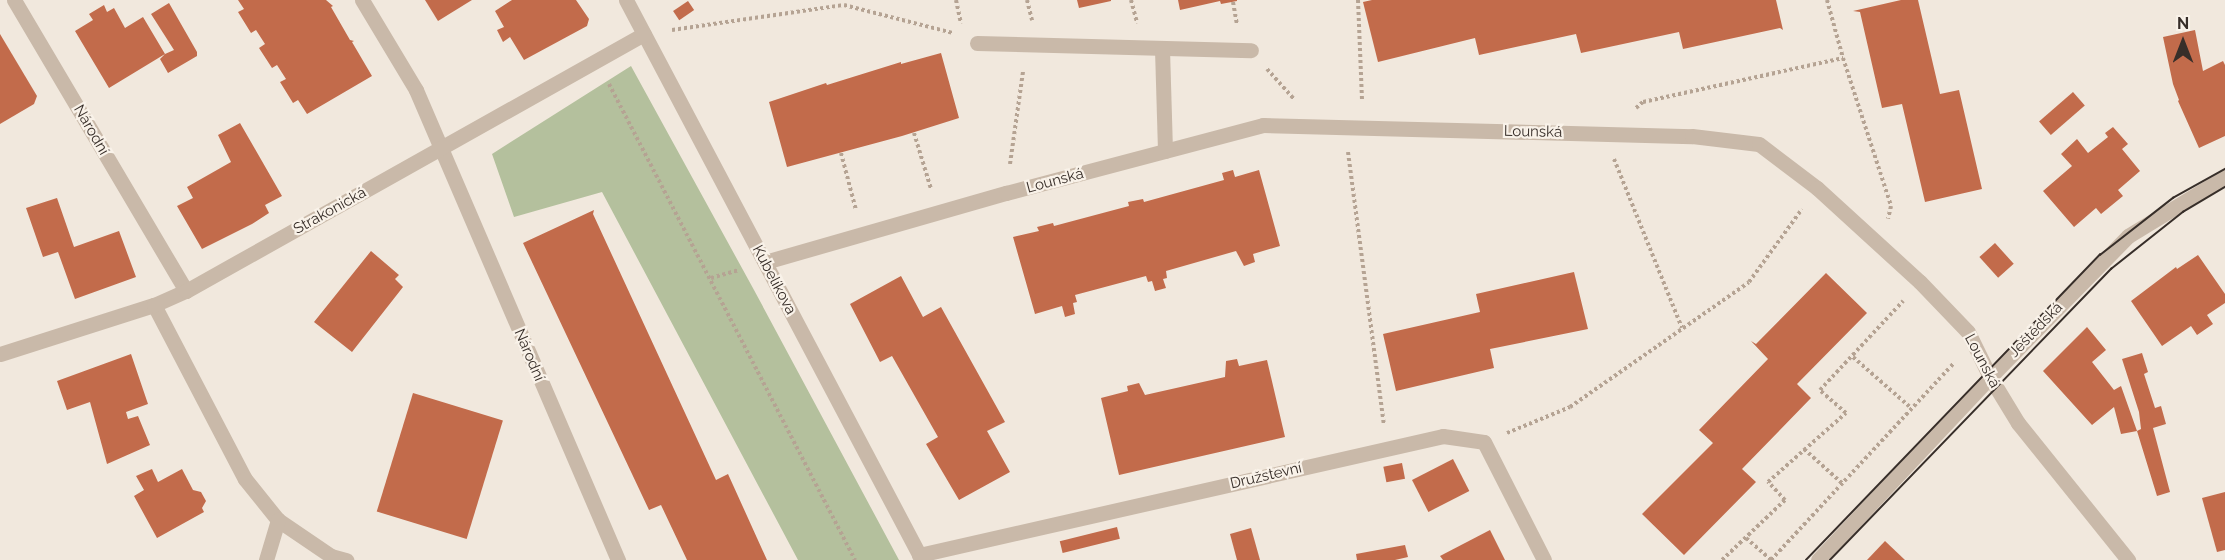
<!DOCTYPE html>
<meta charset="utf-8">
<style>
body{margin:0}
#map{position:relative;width:2225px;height:560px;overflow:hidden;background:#f1e8dd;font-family:Raleway,sans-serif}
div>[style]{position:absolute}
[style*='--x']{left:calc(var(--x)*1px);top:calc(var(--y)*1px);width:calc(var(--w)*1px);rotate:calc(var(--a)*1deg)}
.green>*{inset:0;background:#b4c09d}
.building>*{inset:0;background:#c26b4b;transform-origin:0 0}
.path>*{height:4px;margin-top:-2px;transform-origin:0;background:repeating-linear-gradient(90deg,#b5a393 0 3px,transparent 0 6px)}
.minor>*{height:15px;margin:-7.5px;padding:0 7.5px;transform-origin:7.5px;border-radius:7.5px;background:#c9b9a9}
.tram>*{height:1.5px;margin:-0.75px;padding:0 0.75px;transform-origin:0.75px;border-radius:0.75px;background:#372e29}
span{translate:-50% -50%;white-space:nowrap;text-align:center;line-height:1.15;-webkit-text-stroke:4.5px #f9f2e9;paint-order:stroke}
.street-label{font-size:15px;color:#372e29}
.north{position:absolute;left:2153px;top:12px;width:60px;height:60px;-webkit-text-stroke:4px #f9f2e9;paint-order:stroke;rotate:0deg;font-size:16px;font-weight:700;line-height:24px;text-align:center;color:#372e29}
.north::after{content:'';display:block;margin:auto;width:21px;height:27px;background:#372e29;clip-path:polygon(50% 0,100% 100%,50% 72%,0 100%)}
</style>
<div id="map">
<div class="green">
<i style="clip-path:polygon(631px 66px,754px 290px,899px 560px,798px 560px,602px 192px,514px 217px,492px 154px)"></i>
</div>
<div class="building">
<i style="clip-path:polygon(238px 0,326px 0,333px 6px,331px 7px,350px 40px,354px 41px,352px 42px,372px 76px,307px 114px,298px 100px,293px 103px,280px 82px,286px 79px,277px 65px,272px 68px,259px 48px,265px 44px,256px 30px,251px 33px,238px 12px,244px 9px)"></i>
<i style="clip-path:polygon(425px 0,472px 0,438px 21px)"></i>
<i style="clip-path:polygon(512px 0,576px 0,589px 19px,587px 26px,524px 60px,510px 37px,503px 42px,497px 30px,504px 27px,495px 11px)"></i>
<i style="clip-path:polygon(1077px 0,1111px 0,1111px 1px,1079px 8px)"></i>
<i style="clip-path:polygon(1178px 0,1237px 0,1237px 1px,1221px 4px,1220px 1px,1180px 10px)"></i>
<i style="clip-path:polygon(1372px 0,1776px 0,1783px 30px,1780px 28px,1683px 49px,1679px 32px,1581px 53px,1576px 34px,1479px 55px,1475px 38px,1378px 62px,1363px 2px)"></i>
<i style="clip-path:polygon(1901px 0,1918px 0,1940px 94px,1959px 90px,1982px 189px,1925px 202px,1902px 104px,1882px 108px,1860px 12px,1853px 11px)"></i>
<i style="left:688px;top:1px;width:11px;height:18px;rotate:56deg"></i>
<i style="clip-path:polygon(169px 3px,197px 52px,197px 56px,168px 73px,160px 59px,165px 54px,109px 88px,75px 31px,93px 20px,89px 14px,104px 5px,107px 12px,114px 8px,125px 28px,143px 17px,165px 54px,174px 50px,151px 14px)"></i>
<i style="clip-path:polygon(2195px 30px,2203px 71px,2223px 61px,2225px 65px,2225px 136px,2199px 148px,2178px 101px,2179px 100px,2173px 84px,2163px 37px)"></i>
<i style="clip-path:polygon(0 34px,37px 96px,34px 104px,0 124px)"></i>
<i style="clip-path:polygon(941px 53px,959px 118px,902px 136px,787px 167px,769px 102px,826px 83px,827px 85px,901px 62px,901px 64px)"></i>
<i style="left:2073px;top:92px;width:18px;height:45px;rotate:49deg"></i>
<i style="clip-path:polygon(240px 123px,282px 196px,265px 205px,269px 213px,252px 224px,202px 249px,177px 206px,193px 198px,187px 187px,231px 162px,218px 135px)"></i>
<i style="clip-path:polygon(2113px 127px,2128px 144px,2122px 149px,2140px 171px,2118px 190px,2123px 196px,2101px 214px,2096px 208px,2074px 227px,2043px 191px,2072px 166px,2061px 154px,2077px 139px,2088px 153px,2108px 137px,2105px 133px)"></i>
<i style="clip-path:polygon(1233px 170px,1235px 177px,1259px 170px,1280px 246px,1253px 254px,1255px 262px,1244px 266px,1236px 251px,1166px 271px,1167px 278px,1163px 279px,1166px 288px,1155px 291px,1152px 281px,1148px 282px,1146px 276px,1075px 295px,1077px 302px,1073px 303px,1075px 314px,1065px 317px,1062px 306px,1035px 314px,1013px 237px,1039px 231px,1037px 227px,1053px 223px,1054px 226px,1129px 206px,1128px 202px,1143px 199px,1144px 202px,1224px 180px,1222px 173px)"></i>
<i style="clip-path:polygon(57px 198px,74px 247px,119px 231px,136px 277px,75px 299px,58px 252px,43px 257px,26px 208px)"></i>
<i style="clip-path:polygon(594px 210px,593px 214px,716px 480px,728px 474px,767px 560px,687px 560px,661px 505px,649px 510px,523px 243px)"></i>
<i style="left:1995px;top:243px;width:28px;height:21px;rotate:48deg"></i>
<i style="clip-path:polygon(371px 251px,399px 275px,395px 279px,403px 287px,352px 352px,314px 322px)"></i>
<i style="clip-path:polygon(2198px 255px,2225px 294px,2225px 303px,2207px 315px,2213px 324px,2197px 335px,2191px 326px,2162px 346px,2131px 301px,2176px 267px,2177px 269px)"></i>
<i style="clip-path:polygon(1574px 272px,1588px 329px,1490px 349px,1494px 368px,1396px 391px,1383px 334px,1480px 312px,1476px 294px)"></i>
<i style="clip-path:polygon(1826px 273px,1867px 313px,1797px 384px,1811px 398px,1742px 469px,1756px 482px,1684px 555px,1642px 514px,1713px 443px,1699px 430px,1768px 359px,1751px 341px,1756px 344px)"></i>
<i style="clip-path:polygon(901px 276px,923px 317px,941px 307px,1005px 422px,987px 431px,1010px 472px,959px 500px,926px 444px,938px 437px,892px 356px,880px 362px,850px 304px)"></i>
<i style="clip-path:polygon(2087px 327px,2106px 350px,2092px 362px,2114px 390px,2121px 386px,2137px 431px,2121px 434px,2114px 407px,2092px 425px,2043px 371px)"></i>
<i style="clip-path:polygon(2142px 353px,2148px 372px,2144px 374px,2155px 408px,2161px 406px,2166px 424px,2153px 428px,2170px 492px,2157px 496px,2137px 431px,2141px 429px,2139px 412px,2122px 359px)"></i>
<i style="clip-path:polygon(131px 354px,148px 404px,126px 412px,128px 419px,138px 416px,150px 445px,107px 464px,90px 402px,67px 410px,57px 381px)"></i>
<i style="clip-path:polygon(1237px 359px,1239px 366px,1267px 360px,1285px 437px,1119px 475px,1101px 398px,1128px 391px,1127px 386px,1139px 383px,1145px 395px,1225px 377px,1226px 361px)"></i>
<i style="left:413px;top:393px;width:94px;height:124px;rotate:17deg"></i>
<i style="left:1453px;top:459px;width:36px;height:46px;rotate:63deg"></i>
<i style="left:1402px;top:463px;width:16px;height:19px;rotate:79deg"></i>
<i style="clip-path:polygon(152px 469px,158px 482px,182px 469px,193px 490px,201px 492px,206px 501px,202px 508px,204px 512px,157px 538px,134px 496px,144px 490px,136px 476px)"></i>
<i style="clip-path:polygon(2225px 492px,2225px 550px,2217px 552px,2202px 498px)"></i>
<i style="left:1117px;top:527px;width:12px;height:59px;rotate:76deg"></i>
<i style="clip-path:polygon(1251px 528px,1260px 560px,1237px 560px,1230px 534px)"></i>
<i style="clip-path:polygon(1490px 530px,1505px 560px,1443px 560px,1440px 556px)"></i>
<i style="clip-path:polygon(1885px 541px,1905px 560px,1867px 560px)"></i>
<i style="clip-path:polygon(1405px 545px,1408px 557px,1395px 560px,1357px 560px,1356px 554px)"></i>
</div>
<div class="path">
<i style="--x:956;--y:0;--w:24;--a:78"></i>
<i style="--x:1027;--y:0;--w:21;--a:76"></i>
<i style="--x:1131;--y:0;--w:24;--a:75"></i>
<i style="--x:1358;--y:0;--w:101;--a:87.7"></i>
<i style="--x:1827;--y:0;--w:60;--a:74.6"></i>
<i style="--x:1233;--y:2;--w:23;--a:80"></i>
<i style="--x:672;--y:30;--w:174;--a:-8.3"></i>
<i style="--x:844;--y:5;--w:113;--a:14.4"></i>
<i style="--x:1267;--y:69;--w:40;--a:48"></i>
<i style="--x:609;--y:84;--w:536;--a:62.67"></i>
<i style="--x:1636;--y:108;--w:9;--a:-41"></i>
<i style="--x:1643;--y:102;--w:205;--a:-12.4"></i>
<i style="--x:1843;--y:58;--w:156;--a:72"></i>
<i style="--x:1891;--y:206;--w:13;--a:103"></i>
<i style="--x:914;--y:133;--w:59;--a:73.1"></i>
<i style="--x:1348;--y:152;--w:274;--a:82.5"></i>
<i style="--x:841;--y:153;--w:59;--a:75.3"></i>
<i style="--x:1614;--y:159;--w:182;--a:68.1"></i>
<i style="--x:1010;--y:164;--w:94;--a:-82"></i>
<i style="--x:711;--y:278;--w:29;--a:-16"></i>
<i style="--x:1853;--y:357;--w:77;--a:41.3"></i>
<i style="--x:1507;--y:433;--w:68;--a:-22.4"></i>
<i style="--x:1570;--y:407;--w:218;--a:-34.9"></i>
<i style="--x:1749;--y:282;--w:90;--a:-54"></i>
<i style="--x:1804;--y:449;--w:52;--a:41.9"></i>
<i style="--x:1746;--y:538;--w:33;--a:41"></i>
<i style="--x:1722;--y:560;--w:87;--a:-43.6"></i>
<i style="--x:1785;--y:500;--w:25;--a:-133"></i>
<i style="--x:1768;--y:482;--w:104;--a:-41.5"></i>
<i style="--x:1846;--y:413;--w:35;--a:-139"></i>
<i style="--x:1820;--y:390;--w:122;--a:-47"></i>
<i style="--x:1771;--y:560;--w:269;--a:-47.1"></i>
</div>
<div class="minor">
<i style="--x:14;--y:0;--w:338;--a:59.4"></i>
<i style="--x:362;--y:0;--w:105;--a:59"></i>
<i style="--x:416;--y:90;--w:512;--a:66.74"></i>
<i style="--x:626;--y:0;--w:633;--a:62.14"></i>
<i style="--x:977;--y:43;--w:274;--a:1.5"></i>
<i style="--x:1162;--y:49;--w:102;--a:88.3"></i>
<i style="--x:765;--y:262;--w:251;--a:-16"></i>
<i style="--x:1006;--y:193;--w:266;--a:-14.8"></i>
<i style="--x:1263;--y:125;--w:429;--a:1.5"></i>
<i style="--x:1692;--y:136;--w:67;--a:6.8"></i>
<i style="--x:1759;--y:144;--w:73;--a:37.2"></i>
<i style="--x:1817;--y:188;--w:139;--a:42.4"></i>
<i style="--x:1920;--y:282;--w:69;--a:46.2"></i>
<i style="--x:1968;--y:332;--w:50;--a:63.9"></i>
<i style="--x:1990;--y:377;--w:54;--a:58.7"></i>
<i style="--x:2018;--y:423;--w:176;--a:51.2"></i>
<i style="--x:154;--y:305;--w:196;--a:62.4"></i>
<i style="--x:245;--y:479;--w:53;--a:51.2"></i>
<i style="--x:278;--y:520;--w:64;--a:34.2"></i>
<i style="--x:331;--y:556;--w:16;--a:15"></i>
<i style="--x:0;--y:354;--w:162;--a:-17.7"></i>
<i style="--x:154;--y:305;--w:35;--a:-24"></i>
<i style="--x:186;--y:291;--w:525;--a:-29.3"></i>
<i style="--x:919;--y:555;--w:537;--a:-12.79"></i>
<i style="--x:1443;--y:436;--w:41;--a:8.3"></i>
<i style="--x:1484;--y:442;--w:132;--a:63"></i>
<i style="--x:266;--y:560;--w:42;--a:-73.3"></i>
<i style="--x:1818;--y:560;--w:251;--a:-46.8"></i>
<i style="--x:1990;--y:377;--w:197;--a:-45.6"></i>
<i style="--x:2128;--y:236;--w:114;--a:-31.3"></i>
</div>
<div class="tram">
<i style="--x:1806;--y:560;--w:424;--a:-46.1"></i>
<i style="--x:2100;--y:255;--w:93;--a:-38"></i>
<i style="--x:2173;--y:198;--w:60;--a:-29.1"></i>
<i style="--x:1830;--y:560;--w:405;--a:-46"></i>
<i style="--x:2111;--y:269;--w:92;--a:-38.4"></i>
<i style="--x:2183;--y:212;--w:49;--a:-30.8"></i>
</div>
<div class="street-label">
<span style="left:91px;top:130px;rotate:60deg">Národní</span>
<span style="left:1533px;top:132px;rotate:1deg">Lounská</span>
<span style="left:1055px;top:181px;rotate:-15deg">Lounská</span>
<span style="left:330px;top:211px;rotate:-29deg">Strakonická</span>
<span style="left:774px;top:280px;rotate:62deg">Kubelíkova</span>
<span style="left:2036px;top:330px;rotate:-46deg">Ještědská</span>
<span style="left:529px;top:355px;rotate:67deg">Národní</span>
<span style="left:1982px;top:361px;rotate:62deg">Lounská</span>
<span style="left:1266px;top:476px;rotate:-13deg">Družstevní</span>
</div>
<div class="north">N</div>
</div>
